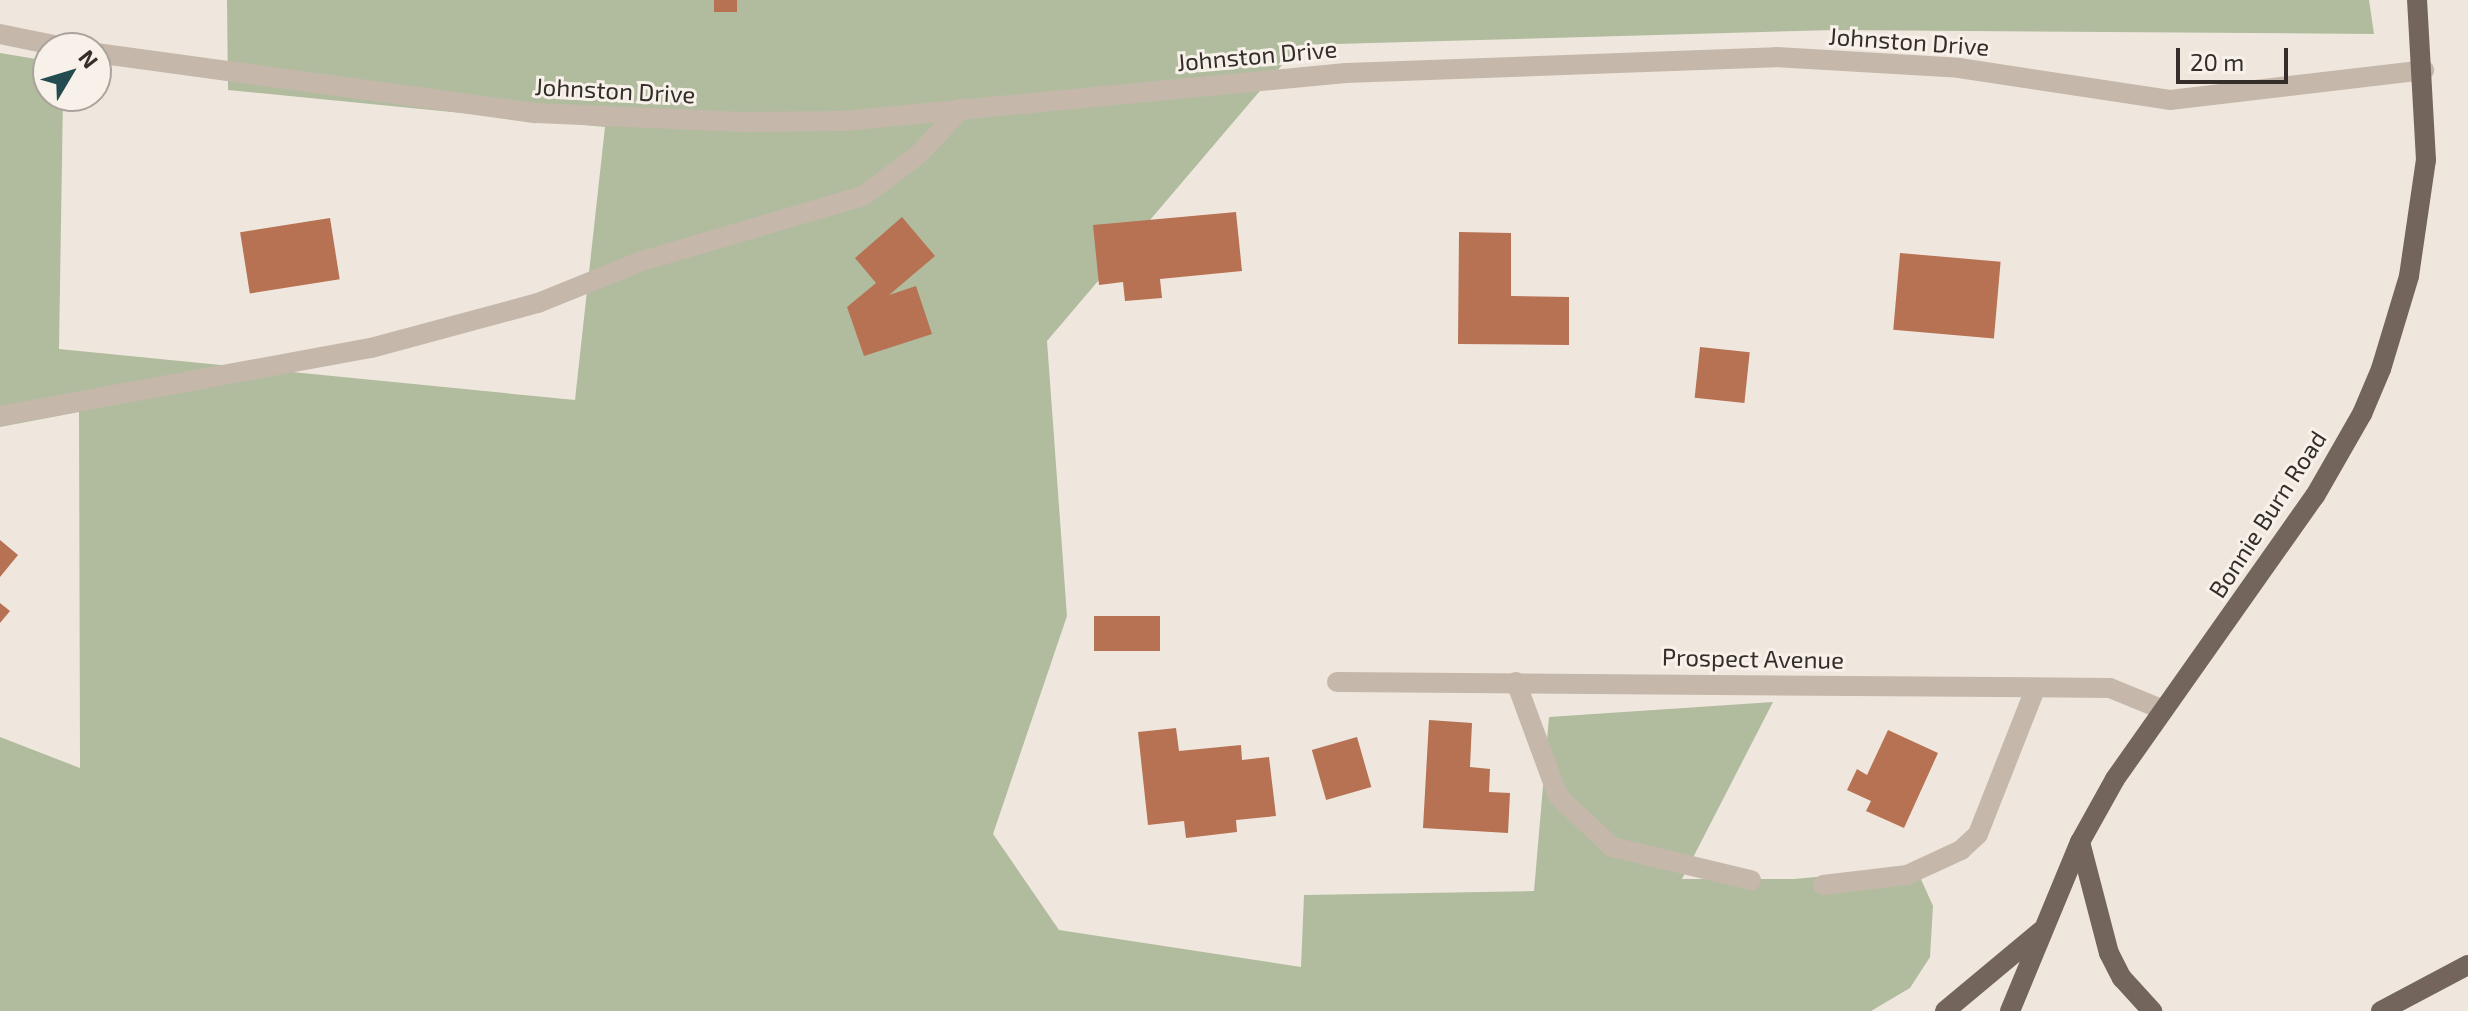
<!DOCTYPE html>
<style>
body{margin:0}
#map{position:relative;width:2468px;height:1011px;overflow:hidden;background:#efe7dd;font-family:"Exo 2",sans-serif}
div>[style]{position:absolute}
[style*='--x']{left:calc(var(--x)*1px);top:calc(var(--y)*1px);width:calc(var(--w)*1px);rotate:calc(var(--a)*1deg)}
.green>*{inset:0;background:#b1bc9f}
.building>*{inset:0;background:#b77153;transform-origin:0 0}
.minor>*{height:20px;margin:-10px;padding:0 10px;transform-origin:10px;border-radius:10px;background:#c5b8aa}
.major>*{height:20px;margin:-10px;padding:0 10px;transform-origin:10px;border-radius:10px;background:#74655c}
span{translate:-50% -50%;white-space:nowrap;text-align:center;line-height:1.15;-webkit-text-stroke:6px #f7f1e9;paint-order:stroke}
.street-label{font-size:24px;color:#342d29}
.north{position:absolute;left:32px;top:32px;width:80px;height:80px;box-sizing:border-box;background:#f7f1e9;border:2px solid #a9a39c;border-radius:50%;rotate:52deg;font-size:22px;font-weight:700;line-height:32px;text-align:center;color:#342d29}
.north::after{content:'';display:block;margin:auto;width:28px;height:36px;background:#234b50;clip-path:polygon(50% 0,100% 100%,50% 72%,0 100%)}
.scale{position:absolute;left:2176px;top:48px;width:112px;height:36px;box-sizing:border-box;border:4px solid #342d29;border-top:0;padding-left:10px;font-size:24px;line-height:28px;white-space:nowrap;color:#342d29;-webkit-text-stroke:6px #f7f1e9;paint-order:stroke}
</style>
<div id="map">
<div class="green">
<i style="clip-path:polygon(227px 0,2369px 0,2374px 34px,1835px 30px,1299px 45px,1047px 341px,1067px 616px,993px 834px,1059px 930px,1301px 967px,1304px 895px,1534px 891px,1549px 717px,1773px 702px,1682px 879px,1794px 879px,1916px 868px,1933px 906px,1930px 957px,1910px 988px,1871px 1011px,0 1011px,0 737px,80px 768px,79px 412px,0 427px,0 53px,48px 61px,48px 96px,63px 96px,59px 349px,575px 400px,605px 127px,228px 90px)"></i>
</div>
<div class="building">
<i style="left:714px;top:0;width:23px;height:12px"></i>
<i style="clip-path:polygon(1236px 212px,1242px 271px,1160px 279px,1162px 298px,1125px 301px,1123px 282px,1099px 285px,1093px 225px)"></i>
<i style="clip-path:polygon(902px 217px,935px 256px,889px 295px,916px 286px,932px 334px,864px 356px,847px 307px,876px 283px,855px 258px)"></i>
<i style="left:330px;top:218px;width:62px;height:91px;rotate:81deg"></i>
<i style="clip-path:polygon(1459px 232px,1511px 233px,1511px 296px,1569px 297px,1569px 345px,1458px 344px)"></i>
<i style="left:1900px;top:253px;width:101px;height:77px;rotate:5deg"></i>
<i style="left:1700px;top:347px;width:50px;height:51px;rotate:6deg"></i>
<i style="clip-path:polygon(0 540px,18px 555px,0 577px)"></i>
<i style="clip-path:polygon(0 603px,10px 611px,0 623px)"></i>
<i style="left:1094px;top:616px;width:66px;height:35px"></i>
<i style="clip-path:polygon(1429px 720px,1472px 723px,1470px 767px,1490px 769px,1489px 792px,1510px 793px,1508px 833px,1423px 828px)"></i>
<i style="clip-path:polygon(1176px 728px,1179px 751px,1241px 745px,1242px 760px,1269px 757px,1276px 816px,1236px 820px,1237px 832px,1186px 838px,1184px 821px,1148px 825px,1138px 732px)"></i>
<i style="clip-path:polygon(1888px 730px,1938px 753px,1904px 828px,1866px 811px,1871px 801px,1847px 790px,1857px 769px,1867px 775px)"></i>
<i style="left:1357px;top:737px;width:52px;height:47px;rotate:74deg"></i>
</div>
<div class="minor">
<i style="--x:0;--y:34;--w:69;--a:11.6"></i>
<i style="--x:96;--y:53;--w:444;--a:7.8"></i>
<i style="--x:536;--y:113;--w:208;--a:2.5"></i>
<i style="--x:744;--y:122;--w:99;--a:-0.6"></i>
<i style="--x:843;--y:121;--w:505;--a:-5.45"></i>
<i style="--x:1346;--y:73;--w:430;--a:-2.1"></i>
<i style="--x:1776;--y:57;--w:183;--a:3.4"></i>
<i style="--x:1959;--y:68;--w:213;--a:8.6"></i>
<i style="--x:2170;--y:100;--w:256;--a:-6.7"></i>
<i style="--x:0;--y:416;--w:377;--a:-10.4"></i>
<i style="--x:371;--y:348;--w:173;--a:-15.1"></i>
<i style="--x:538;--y:303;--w:112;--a:-22"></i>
<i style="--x:642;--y:261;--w:230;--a:-16.4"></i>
<i style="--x:863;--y:196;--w:70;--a:-36.9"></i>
<i style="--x:919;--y:154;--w:62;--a:-47"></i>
<i style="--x:1337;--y:682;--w:773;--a:0.44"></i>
<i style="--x:2110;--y:688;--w:58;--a:22.2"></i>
<i style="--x:1516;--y:682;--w:121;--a:69.8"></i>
<i style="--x:1558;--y:796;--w:74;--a:43.4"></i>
<i style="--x:1612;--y:847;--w:143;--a:13.4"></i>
<i style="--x:1823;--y:885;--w:85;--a:-6.8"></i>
<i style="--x:1907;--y:875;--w:60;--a:-24.8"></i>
<i style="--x:1961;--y:850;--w:23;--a:-43"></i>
<i style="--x:1978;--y:834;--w:156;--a:-68.5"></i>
</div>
<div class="major">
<i style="--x:2080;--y:842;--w:115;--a:75.4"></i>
<i style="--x:2109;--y:953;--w:28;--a:63"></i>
<i style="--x:2122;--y:978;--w:45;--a:47.7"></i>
<i style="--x:1945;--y:1011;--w:125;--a:-39.8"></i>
<i style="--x:2010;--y:1011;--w:183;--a:-67.5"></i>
<i style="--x:2080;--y:842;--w:72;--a:-60.9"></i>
<i style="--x:2115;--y:779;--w:347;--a:-54.8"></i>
<i style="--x:2315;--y:496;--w:95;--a:-60.2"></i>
<i style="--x:2362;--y:414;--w:49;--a:-67.1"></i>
<i style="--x:2381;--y:369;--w:97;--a:-73.2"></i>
<i style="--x:2409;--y:276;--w:117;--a:-81.7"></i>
<i style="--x:2426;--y:160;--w:160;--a:-93.2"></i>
<i style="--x:2381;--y:1011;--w:98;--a:-27.9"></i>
</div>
<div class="street-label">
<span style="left:1909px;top:41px;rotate:4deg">Johnston Drive</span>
<span style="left:1257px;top:55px;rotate:-5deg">Johnston Drive</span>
<span style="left:615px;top:90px;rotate:3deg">Johnston Drive</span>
<span style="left:2267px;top:514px;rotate:-57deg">Bonnie Burn Road</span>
<span style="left:1753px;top:658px;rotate:1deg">Prospect Avenue</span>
</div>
<div class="north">N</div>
<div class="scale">20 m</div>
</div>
